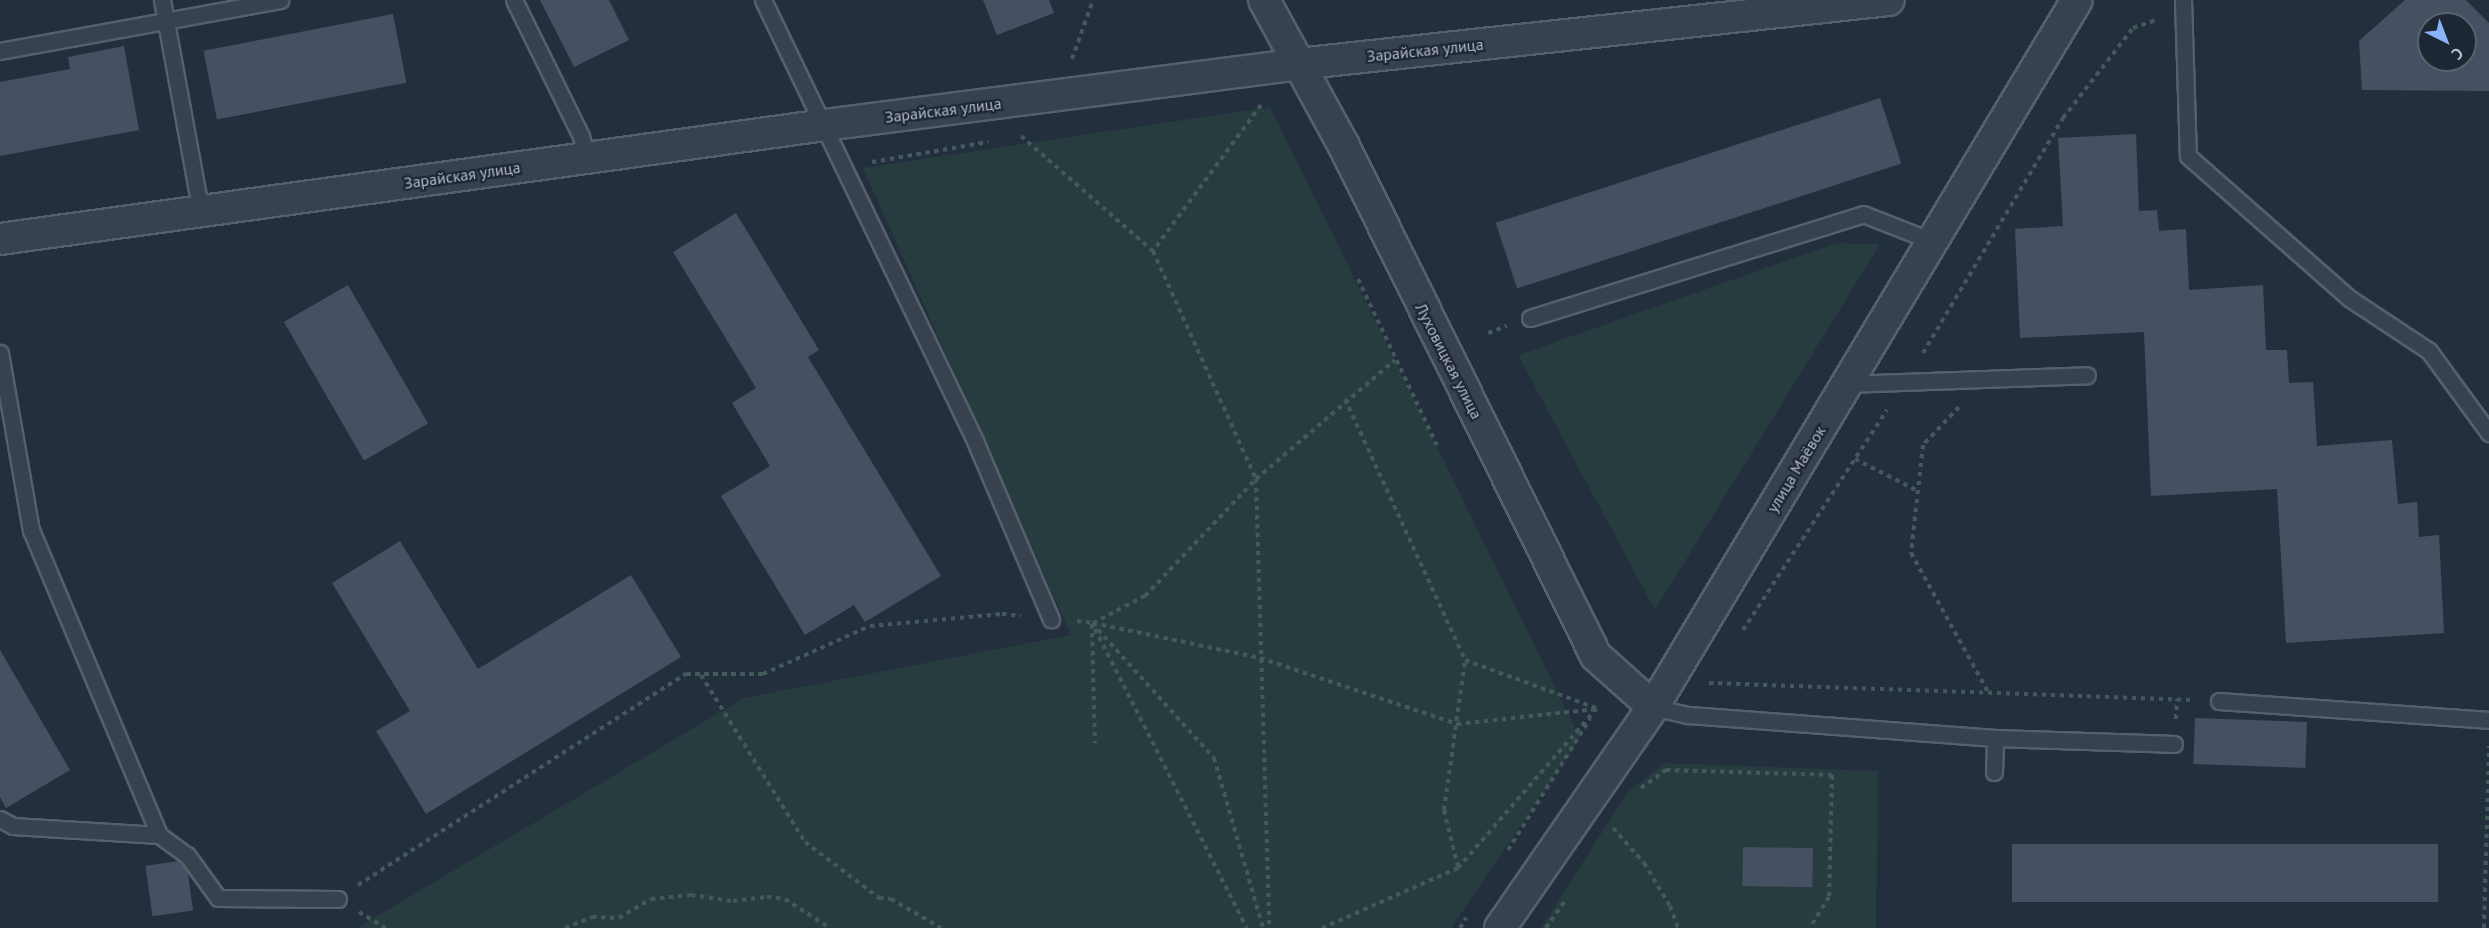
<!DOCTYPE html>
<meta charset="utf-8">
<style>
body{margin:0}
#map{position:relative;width:2489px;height:928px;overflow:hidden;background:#242f3e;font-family:"PT Sans",sans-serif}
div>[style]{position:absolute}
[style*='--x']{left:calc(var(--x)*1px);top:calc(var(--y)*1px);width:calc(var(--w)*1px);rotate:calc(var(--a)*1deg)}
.green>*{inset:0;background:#263c3f}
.building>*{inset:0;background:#455162;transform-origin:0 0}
.path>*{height:4px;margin-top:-2px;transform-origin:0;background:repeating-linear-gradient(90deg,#44595c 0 4.5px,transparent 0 9px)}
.roads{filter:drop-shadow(2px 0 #565f6c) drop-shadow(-2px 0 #565f6c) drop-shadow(0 2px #565f6c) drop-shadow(0 -2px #565f6c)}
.lane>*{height:15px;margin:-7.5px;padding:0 7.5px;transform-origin:7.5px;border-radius:7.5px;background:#38414e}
.street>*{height:30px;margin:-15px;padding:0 15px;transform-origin:15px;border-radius:15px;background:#38414e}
span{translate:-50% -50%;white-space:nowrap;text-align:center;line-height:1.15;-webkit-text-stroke:4.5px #1d2633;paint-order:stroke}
.street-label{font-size:16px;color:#b4bcc9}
.north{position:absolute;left:2417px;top:12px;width:60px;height:60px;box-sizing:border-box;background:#1d2633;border:2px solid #59626f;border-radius:50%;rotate:138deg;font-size:16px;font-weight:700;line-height:24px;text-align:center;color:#b4bcc9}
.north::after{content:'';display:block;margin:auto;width:21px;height:27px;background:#8ab4f8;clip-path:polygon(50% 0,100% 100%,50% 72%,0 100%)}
</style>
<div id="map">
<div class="green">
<i style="clip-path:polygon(1270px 107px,1580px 738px,1451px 928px,357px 928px,744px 698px,1071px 635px,863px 168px)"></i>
<i style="clip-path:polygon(1837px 243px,1880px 244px,1655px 610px,1518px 355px)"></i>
<i style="clip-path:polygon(1665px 763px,1878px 771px,1876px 928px,1541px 928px,1627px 793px)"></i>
</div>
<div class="building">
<i style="clip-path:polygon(540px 0,609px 0,629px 40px,574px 67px)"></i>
<i style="clip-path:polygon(983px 0,1049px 0,1054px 13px,997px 35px)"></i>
<i style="clip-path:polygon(evenodd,2405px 0,2466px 0,2489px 23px,2489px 91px,2362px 90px,2359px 41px,2405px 0,2429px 24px,2465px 24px,2465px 60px,2429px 60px,2429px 24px)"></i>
<i style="left:393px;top:14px;width:70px;height:193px;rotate:79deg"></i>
<i style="clip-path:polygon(124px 46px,139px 130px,0 156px,0 82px,70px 69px,68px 57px)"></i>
<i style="left:1880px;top:98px;width:69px;height:404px;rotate:72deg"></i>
<i style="clip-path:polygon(2136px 134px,2139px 211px,2157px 210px,2159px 231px,2186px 229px,2189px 290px,2263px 285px,2266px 350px,2287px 350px,2289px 383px,2313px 382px,2317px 446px,2392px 440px,2398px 504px,2417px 502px,2419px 537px,2439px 535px,2444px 633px,2286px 643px,2277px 489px,2151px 496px,2144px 332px,2020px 338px,2015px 229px,2063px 226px,2058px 138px)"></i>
<i style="clip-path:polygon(736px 213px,819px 350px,808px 357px,941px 576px,865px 622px,854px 605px,805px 635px,721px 496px,770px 466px,732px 403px,756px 388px,673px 252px)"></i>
<i style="left:348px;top:285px;width:160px;height:74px;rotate:60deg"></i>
<i style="clip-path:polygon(400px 541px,478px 669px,631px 575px,681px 657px,426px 814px,376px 731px,410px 711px,332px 583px)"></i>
<i style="clip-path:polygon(0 650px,70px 770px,6px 808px,0 797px)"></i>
<i style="left:2195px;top:718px;width:112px;height:46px;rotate:2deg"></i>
<i style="left:2012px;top:844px;width:426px;height:58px"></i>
<i style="left:1743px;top:847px;width:70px;height:39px;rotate:1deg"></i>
<i style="left:186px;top:860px;width:51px;height:41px;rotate:82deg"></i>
</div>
<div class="path">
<i style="--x:1072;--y:59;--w:63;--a:-70.4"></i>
<i style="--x:1261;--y:105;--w:182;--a:126.5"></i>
<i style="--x:1153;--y:251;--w:250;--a:65.7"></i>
<i style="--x:1256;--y:479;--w:449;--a:88.3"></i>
<i style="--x:1021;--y:136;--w:175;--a:41.1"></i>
<i style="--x:872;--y:162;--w:118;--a:-9.8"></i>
<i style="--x:1358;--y:279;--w:184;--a:64.6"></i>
<i style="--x:1488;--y:333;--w:20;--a:-20"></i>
<i style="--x:1923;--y:353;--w:274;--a:-59.2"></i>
<i style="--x:2063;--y:118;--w:114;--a:-52.1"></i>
<i style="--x:2133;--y:28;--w:24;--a:-19"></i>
<i style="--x:1345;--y:399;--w:287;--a:65.3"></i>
<i style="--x:1465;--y:660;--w:140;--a:20.1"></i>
<i style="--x:1959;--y:407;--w:52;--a:133.5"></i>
<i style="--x:1923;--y:445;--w:109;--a:96.3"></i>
<i style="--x:1911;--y:553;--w:159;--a:61"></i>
<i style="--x:1855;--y:459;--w:71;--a:26.9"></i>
<i style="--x:1077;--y:621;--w:15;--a:8"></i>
<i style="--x:1092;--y:623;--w:182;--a:47.9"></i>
<i style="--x:1214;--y:758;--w:177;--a:73.9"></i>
<i style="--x:1093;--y:623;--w:171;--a:11.8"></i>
<i style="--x:1260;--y:658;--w:208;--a:18.5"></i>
<i style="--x:1457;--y:724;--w:141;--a:-6.1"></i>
<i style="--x:1093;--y:623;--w:59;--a:-27.4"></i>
<i style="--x:1145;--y:596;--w:161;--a:-46.5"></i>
<i style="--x:1256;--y:479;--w:183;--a:-40.6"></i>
<i style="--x:1092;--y:624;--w:119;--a:88.6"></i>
<i style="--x:1095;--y:629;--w:335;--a:63.1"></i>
<i style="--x:1743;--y:630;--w:263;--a:-56.8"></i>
<i style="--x:701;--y:675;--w:197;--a:58.1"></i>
<i style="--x:805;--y:842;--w:93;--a:37.1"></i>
<i style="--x:879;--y:898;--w:12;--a:5"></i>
<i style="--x:891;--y:899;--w:58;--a:30.1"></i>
<i style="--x:1709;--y:683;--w:484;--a:2"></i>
<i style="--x:2176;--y:719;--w:20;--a:-87"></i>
<i style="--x:1641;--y:788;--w:31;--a:-36"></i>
<i style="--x:1666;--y:770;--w:166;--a:1.7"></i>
<i style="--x:1832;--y:775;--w:122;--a:91.4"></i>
<i style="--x:1829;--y:897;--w:36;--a:122"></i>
<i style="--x:1613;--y:828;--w:47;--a:48.5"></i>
<i style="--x:1644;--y:863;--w:50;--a:58.8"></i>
<i style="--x:1670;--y:906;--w:23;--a:70"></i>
<i style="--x:1508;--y:850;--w:155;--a:-58"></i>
<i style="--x:1458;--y:867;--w:59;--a:-103.8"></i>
<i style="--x:1444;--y:810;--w:151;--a:-82"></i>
<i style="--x:358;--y:885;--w:390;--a:-32.8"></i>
<i style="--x:686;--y:674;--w:77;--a:0"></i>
<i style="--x:763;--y:674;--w:117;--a:-24.2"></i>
<i style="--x:870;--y:626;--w:133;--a:-5.2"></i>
<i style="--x:1002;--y:614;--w:19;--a:6"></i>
<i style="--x:359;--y:912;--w:31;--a:31"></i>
<i style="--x:565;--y:928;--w:29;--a:-22"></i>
<i style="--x:592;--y:917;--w:27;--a:2"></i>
<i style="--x:619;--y:918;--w:37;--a:-31"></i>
<i style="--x:651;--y:899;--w:40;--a:-5.7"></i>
<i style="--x:691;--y:895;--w:42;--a:8.1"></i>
<i style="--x:733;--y:901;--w:34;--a:-7"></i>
<i style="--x:767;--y:897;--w:18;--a:6"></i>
<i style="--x:785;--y:899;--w:54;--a:32.8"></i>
<i style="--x:1322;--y:928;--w:149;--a:-23.8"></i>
<i style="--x:1458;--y:868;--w:211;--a:-49"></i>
<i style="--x:1460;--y:928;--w:12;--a:-59"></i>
<i style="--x:1546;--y:928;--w:35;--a:-55"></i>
<i style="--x:2484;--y:928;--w:182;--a:-88.4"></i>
</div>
<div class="roads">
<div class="lane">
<i style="--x:162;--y:0;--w:216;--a:79.6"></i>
<i style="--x:514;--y:0;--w:152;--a:63.8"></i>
<i style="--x:581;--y:136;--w:23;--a:75"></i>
<i style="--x:763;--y:0;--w:489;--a:64.3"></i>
<i style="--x:975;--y:441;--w:194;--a:66.9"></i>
<i style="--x:2183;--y:0;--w:156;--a:88.2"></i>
<i style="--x:2188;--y:156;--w:215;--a:41.4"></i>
<i style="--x:2349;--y:298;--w:96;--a:33.5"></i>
<i style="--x:2429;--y:351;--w:102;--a:53.8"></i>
<i style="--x:0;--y:51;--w:285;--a:-10.3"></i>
<i style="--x:1530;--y:318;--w:349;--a:-17.3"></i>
<i style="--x:1863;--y:214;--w:74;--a:21.4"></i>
<i style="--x:0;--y:353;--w:180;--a:80.1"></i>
<i style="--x:31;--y:530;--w:331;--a:67.2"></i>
<i style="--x:1847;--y:384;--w:240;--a:-2.1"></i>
<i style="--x:2219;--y:701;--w:271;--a:4"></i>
<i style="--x:1653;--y:707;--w:37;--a:13"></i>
<i style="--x:1689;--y:715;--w:307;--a:4.3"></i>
<i style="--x:1995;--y:738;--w:179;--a:1.9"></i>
<i style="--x:1994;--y:772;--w:34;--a:-88"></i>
<i style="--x:0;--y:819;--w:15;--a:28"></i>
<i style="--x:13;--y:826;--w:146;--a:3.5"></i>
<i style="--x:159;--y:835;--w:34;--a:36"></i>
<i style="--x:187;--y:855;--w:53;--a:54.2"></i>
<i style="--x:218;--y:898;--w:120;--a:0.5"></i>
</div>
<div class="street">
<i style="--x:1264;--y:0;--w:166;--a:61.3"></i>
<i style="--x:1344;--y:146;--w:569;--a:63.71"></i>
<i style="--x:1596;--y:656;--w:76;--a:41.8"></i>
<i style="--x:0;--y:239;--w:833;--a:-7.87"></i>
<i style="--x:825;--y:125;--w:477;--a:-7.3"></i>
<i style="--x:1298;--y:64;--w:594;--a:-6.18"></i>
<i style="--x:1500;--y:928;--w:269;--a:-55.3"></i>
<i style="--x:1653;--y:707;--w:824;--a:-59.05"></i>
</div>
</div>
<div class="street-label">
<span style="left:1425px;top:50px;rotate:-6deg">Зарайская улица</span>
<span style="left:943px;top:110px;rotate:-7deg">Зарайская улица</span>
<span style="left:462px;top:175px;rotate:-8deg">Зарайская улица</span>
<span style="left:1449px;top:361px;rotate:63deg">Луховицкая улица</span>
<span style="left:1796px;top:469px;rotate:-59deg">улица Маёвок</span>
</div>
<div class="north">С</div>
</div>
